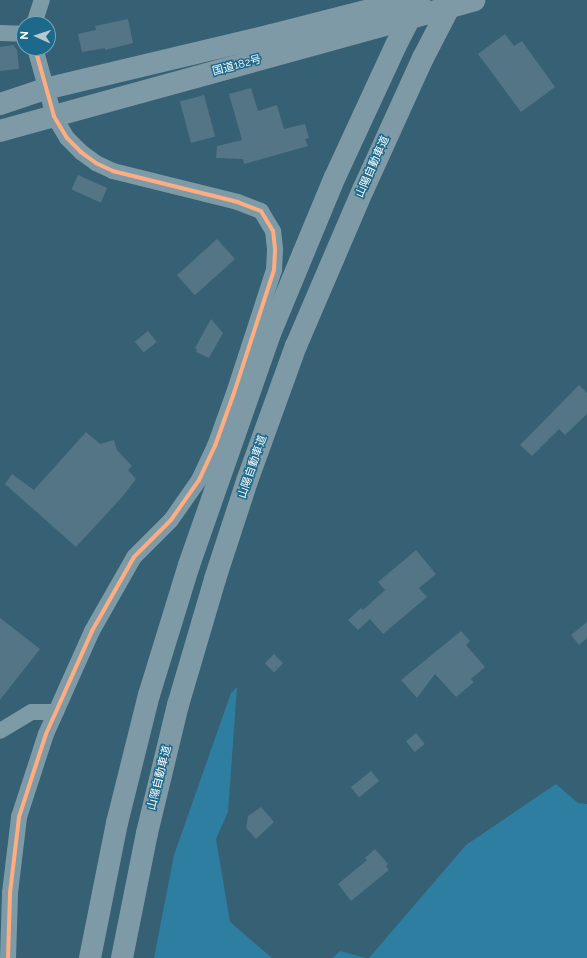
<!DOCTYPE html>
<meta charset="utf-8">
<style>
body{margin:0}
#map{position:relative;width:587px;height:958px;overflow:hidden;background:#366073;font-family:Raleway,"Noto Sans JP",sans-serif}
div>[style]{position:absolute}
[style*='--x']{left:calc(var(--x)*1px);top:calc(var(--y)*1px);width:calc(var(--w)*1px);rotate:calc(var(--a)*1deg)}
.green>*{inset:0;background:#2e7ea1}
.building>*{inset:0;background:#547585;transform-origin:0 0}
.minor>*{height:16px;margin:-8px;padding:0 8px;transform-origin:8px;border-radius:8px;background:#7d9ba7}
.highway>*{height:22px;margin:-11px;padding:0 11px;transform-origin:11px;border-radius:11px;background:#7d9aa6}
.highway-bridge>*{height:22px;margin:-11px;padding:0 11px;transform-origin:11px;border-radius:11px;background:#7d9aa6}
.cycleway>*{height:4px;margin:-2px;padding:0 2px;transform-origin:2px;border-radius:2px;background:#ffac80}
span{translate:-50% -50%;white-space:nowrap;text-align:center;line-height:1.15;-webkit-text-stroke:3px #1d698c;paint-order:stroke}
.street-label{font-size:11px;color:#fff}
.north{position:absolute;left:16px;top:16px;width:40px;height:40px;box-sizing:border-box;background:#1d698c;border:1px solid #77a5ba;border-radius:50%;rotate:273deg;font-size:11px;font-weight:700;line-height:16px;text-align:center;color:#fff}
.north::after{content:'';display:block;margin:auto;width:14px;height:18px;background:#b9c7ce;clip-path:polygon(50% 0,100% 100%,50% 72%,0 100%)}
</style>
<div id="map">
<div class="green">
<i style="clip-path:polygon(237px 687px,228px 812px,216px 839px,230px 922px,272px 958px,154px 958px,174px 855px,231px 693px)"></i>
<i style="clip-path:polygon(556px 784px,578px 803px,587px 804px,587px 958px,369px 958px,466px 845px)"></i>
<i style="clip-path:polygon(340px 951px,366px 958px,333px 958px)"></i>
</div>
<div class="building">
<i style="clip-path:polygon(128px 19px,133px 43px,105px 50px,105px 48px,82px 52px,78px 34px,96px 30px,95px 26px)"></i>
<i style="clip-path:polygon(505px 34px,514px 46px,522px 41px,555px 87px,521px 112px,478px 54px)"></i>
<i style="clip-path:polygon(13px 45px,17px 50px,19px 69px,0 71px,0 47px)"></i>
<i style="clip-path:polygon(251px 88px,258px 111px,277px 105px,284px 129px,305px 124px,309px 138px,305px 139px,308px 146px,244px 164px,243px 159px,216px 158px,217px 146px,242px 140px,229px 94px)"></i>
<i style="left:204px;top:95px;width:43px;height:25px;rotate:75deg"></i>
<i style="left:78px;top:175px;width:32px;height:16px;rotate:24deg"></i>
<i style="left:217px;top:239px;width:27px;height:54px;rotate:48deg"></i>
<i style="clip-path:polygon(211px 319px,223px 333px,209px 358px,196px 352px,197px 349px,195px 348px)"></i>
<i style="left:148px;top:331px;width:14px;height:17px;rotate:51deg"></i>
<i style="clip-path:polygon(579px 385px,587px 393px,587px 414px,565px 435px,559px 429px,532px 456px,520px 445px)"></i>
<i style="clip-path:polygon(86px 432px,100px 444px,114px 440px,117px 450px,132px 466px,128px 470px,136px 479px,123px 496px,76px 547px,5px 484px,12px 474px,34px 490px)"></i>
<i style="clip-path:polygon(416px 550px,436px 574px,419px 588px,427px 597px,383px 634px,370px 619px,358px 630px,348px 620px,361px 608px,363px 610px,385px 590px,378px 582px)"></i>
<i style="clip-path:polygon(0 618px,40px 649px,0 700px)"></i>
<i style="clip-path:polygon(587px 622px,587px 638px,579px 645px,571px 635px)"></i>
<i style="clip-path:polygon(461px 631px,470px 641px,466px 645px,485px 667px,471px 679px,474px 682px,456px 697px,435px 674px,417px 698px,401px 680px)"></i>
<i style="left:274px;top:654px;width:13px;height:13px;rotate:45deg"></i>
<i style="left:416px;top:733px;width:14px;height:13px;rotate:51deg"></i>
<i style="left:371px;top:771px;width:13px;height:26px;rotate:51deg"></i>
<i style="clip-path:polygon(261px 807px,274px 822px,256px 839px,246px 828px,248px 816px)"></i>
<i style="clip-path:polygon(375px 849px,388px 864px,386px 866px,389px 870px,351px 901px,338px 884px,367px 860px,365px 858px)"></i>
</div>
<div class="minor">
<i style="--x:34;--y:24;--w:25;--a:-72"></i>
<i style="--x:0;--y:33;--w:24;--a:2"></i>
<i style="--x:0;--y:731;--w:37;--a:-31"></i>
<i style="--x:32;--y:712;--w:24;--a:0"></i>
<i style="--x:8;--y:958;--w:65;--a:-88.2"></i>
<i style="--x:10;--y:893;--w:77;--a:-83.2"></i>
<i style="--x:19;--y:817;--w:87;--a:-72"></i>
<i style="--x:46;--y:734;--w:113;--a:-65.9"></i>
<i style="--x:92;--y:631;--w:85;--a:-60.4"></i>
<i style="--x:134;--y:557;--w:52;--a:-45"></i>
<i style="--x:171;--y:520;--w:49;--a:-55"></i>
<i style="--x:199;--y:480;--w:38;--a:-65"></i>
<i style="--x:215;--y:446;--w:56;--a:-70.3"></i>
<i style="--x:234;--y:393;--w:129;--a:-72"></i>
<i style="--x:274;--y:270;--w:21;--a:-87"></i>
<i style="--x:275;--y:249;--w:18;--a:-96"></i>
<i style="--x:273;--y:231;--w:23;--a:-121"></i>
<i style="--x:261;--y:211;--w:25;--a:-159"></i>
<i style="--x:238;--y:202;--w:129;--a:-166.1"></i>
<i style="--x:113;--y:171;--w:19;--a:-155"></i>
<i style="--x:96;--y:163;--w:19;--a:-144"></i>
<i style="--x:81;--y:152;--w:20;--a:-135"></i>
<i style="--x:67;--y:138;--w:26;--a:-121"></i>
<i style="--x:54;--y:116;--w:71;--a:-105.6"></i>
</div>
<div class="highway">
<i style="--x:0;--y:104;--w:47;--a:-18.4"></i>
<i style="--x:45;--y:89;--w:233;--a:-13.4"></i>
<i style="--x:272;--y:35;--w:140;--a:-14.4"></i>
<i style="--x:0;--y:131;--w:492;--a:-15.4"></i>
<i style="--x:90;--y:958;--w:138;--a:-78.7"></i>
<i style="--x:117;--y:823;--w:132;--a:-76"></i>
<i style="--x:149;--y:695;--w:136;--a:-72.9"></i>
<i style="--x:122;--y:958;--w:127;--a:-78.7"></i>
<i style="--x:147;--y:833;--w:132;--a:-76.4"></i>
<i style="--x:178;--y:705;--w:131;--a:-73.6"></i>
</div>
<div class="highway-bridge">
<i style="--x:189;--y:565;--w:243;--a:-70.7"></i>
<i style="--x:269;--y:336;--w:172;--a:-67.5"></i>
<i style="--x:335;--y:177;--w:145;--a:-65.2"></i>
<i style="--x:396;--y:45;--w:51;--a:-62.9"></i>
<i style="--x:215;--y:579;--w:103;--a:-71.9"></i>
<i style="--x:247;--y:481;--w:144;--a:-70.1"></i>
<i style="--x:296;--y:346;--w:170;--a:-66.8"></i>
<i style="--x:363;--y:190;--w:145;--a:-65.6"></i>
<i style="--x:423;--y:58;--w:65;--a:-62.7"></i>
</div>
<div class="cycleway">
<i style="--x:8;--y:958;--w:65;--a:-88.2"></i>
<i style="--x:10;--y:893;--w:77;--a:-83.2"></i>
<i style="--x:19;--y:817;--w:87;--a:-72"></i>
<i style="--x:46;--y:734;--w:113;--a:-65.9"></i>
<i style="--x:92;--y:631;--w:85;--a:-60.4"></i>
<i style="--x:134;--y:557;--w:52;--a:-45"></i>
<i style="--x:171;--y:520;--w:49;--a:-55"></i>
<i style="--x:199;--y:480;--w:38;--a:-65"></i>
<i style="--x:215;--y:446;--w:56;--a:-70.3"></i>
<i style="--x:234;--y:393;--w:129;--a:-72"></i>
<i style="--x:274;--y:270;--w:21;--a:-87"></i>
<i style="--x:275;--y:249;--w:18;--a:-96"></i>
<i style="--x:273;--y:231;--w:23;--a:-121"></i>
<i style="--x:261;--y:211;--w:25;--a:-159"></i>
<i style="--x:238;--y:202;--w:129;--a:-166.1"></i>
<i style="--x:113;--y:171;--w:19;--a:-155"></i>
<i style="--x:96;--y:163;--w:19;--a:-144"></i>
<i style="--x:81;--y:152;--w:20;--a:-135"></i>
<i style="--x:67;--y:138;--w:26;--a:-121"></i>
<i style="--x:54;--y:116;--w:71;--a:-105.6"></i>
</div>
<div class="street-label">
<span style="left:237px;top:66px;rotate:-15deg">国道182号</span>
<span style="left:373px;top:167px;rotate:-66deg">山陽自動車道</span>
<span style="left:253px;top:467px;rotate:-71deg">山陽自動車道</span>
<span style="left:160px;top:778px;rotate:-76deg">山陽自動車道</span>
</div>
<div class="north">N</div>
</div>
